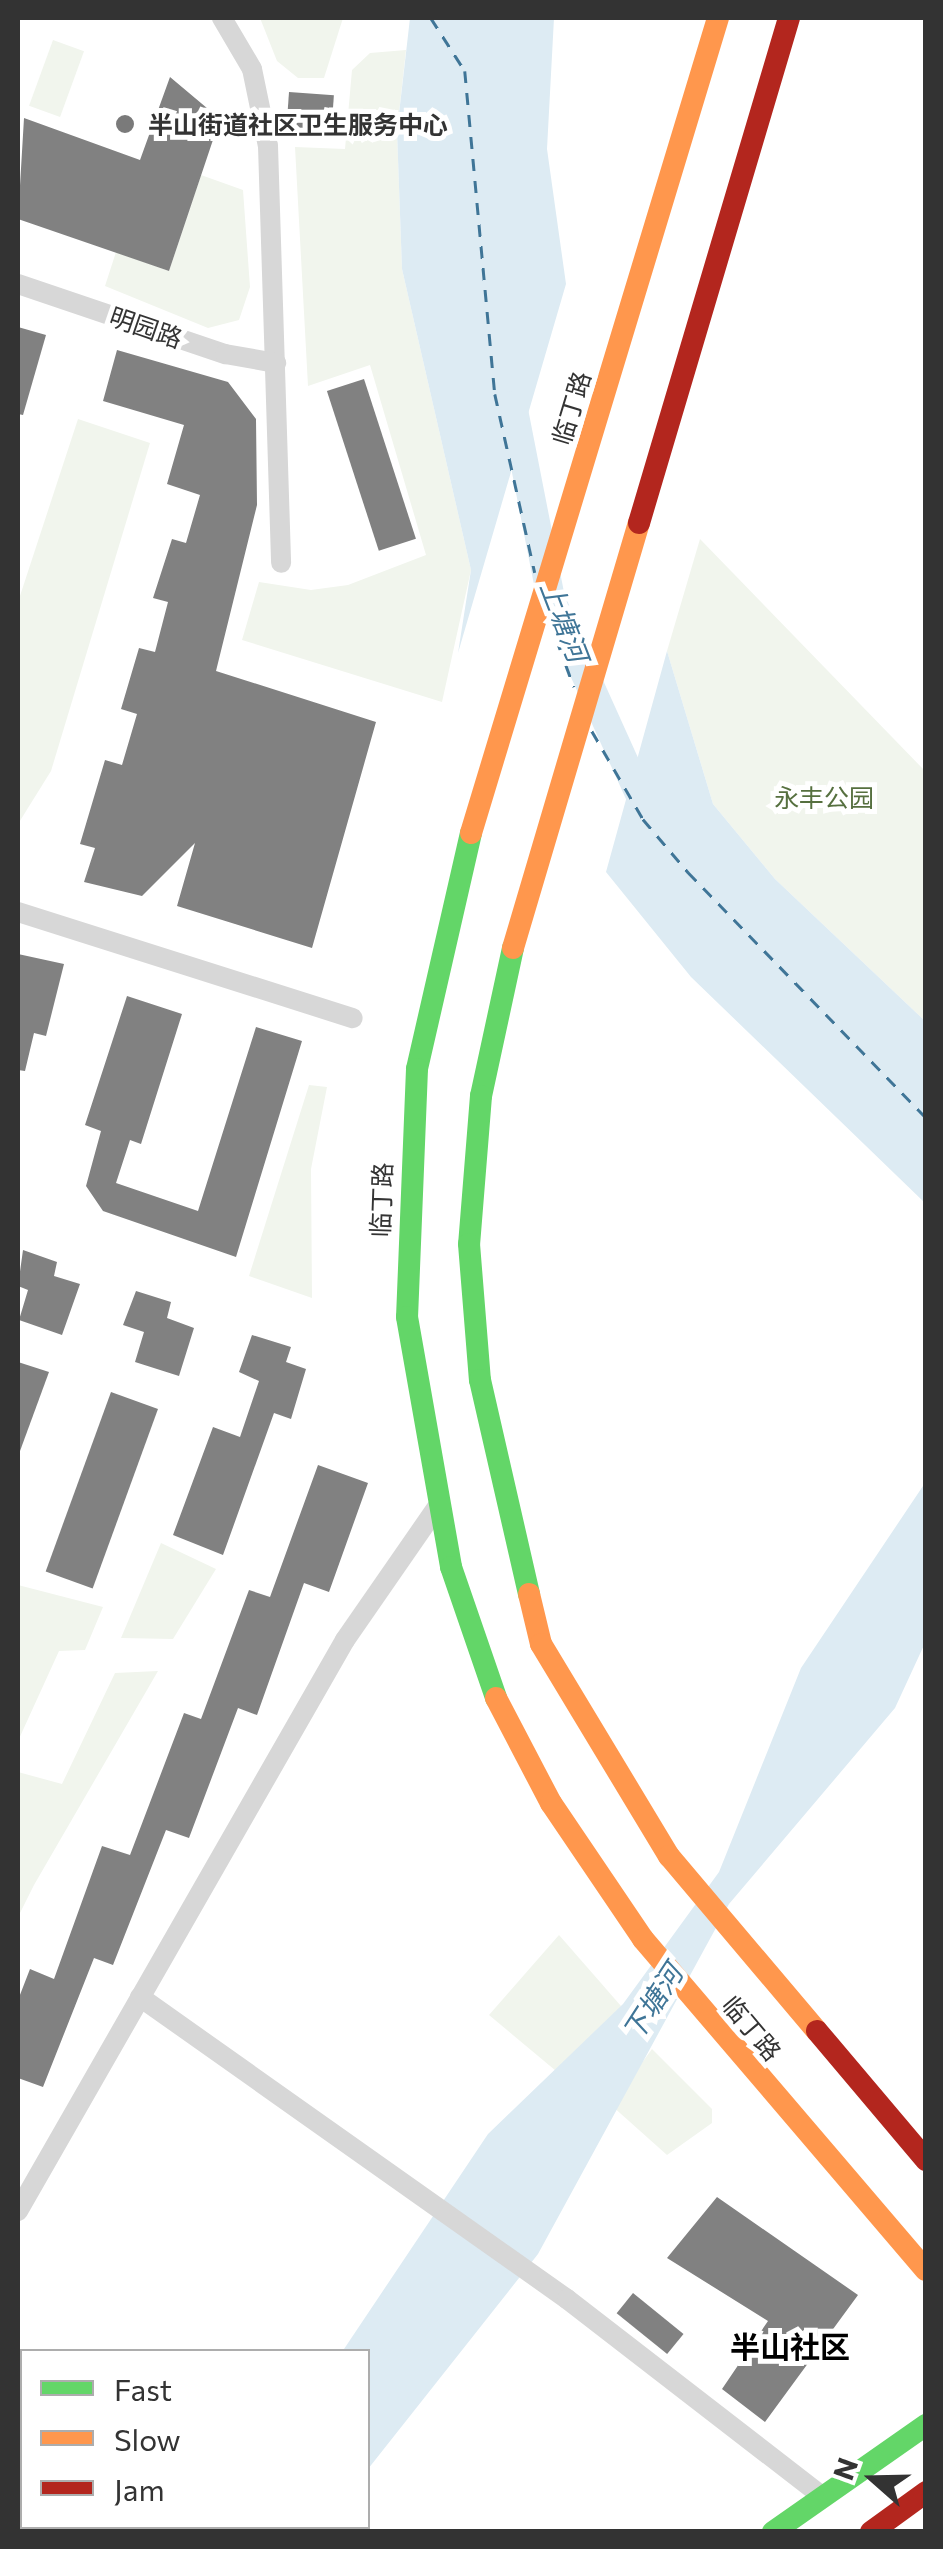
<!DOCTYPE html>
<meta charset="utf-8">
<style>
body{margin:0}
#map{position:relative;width:943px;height:2549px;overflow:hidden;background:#fff;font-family:Commissioner,"Noto Sans SC",sans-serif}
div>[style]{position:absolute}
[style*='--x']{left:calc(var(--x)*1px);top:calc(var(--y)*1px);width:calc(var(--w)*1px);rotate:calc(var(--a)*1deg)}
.green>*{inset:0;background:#f1f5ed;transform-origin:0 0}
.water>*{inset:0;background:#ddebf3}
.canal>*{height:28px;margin:-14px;padding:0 14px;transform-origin:14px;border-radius:14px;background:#ddebf3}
.ferry>*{height:2.5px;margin-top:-1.25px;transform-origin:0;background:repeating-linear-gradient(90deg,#3f7597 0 12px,transparent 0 22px)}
.building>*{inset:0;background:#818181;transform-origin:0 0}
.street>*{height:20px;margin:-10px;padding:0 10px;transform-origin:10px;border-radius:10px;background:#d7d7d7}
.fast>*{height:22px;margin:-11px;padding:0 11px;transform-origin:11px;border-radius:11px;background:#63d668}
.slow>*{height:22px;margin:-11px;padding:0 11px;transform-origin:11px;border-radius:11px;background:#ff974d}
.jam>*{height:22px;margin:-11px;padding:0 11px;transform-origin:11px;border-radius:11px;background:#b3261e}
.dots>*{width:28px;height:28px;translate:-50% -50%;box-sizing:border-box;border:5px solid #fff;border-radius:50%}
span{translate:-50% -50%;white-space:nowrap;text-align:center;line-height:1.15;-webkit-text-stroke:10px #fff;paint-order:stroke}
.poi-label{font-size:25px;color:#333;font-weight:700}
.left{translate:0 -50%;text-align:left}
.street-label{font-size:25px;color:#333}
.park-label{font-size:25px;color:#56703f}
.water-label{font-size:28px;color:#3f7597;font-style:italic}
.quarter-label{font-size:30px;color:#000;font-weight:700}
.frame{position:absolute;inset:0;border:20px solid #333;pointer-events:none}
.legend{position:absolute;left:20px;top:2349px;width:350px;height:180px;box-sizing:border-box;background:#fff;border:2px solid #adadad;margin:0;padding:12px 18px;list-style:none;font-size:30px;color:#333}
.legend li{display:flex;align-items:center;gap:20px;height:50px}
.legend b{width:50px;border:2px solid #adadad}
.north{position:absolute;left:823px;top:2429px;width:100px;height:100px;-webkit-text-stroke:8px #fff;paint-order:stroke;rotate:290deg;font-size:28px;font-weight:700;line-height:40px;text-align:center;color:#333}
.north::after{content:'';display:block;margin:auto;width:35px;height:45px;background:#333;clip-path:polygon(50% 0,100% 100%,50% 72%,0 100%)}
</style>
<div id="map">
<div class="green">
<i style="clip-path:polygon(260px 18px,343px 18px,324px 78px,298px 78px,277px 61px)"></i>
<i style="left:53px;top:40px;width:33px;height:70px;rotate:20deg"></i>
<i style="clip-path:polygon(406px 50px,397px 131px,402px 269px,471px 570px,442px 702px,242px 640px,259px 582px,311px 590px,348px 585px,426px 555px,370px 365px,308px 386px,295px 147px,345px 149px,352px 70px,370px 53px)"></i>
<i style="clip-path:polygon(201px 175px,243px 190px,250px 287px,239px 320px,208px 328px,105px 286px,116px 252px,169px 271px)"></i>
<i style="clip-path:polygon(78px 419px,150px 443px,51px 771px,18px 824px,18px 602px)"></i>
<i style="clip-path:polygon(700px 539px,925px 771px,925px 1021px,775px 879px,713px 804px,667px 651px)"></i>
<i style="clip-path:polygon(309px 1085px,327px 1087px,311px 1169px,312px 1298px,249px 1276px)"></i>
<i style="clip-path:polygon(161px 1543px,216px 1569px,173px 1639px,121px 1638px)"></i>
<i style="clip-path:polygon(18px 1585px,103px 1607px,85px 1650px,59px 1651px,18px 1741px)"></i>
<i style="clip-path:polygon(158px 1671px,34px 1885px,18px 1917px,18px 1772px,62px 1784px,115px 1673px)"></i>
<i style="clip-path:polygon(559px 1935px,621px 2006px,568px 2081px,489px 2015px)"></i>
<i style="clip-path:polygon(652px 2049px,712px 2109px,712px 2123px,667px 2155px,611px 2105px)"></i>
</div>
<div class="water">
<i style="clip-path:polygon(410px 18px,554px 18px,547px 149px,566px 284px,458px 653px,471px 570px,402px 269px,397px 131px)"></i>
<i style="clip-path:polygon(667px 651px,713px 804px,775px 879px,925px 1021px,925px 1203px,691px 977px,606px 872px)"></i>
<i style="clip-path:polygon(925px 1483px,925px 1643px,895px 1708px,729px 1904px,538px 2254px,368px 2469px,368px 2352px,342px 2352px,488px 2134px,623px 2004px,719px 1872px,801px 1668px)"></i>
</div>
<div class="canal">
<i style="--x:513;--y:405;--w:198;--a:78.9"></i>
<i style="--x:551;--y:599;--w:234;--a:65.7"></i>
</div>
<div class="ferry">
<i style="--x:431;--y:18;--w:63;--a:57.3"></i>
<i style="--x:465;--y:71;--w:324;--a:84.7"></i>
<i style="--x:495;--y:394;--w:183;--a:77.4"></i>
<i style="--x:551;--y:624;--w:67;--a:69.9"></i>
<i style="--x:592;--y:731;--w:102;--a:59.9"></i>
<i style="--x:643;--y:819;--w:70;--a:49.7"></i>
<i style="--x:688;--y:872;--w:342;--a:45.9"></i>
</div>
<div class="building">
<i style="clip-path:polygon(170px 77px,220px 119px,169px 271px,18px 219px,24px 118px,140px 160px)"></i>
<i style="left:289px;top:92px;width:45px;height:40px;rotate:4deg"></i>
<i style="clip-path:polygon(18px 327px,46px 335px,23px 415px,18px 414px)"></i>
<i style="clip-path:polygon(117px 350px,228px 382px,256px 419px,257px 505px,216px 671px,376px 722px,312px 948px,177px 906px,195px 843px,142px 896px,84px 882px,95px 848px,80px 844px,105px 760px,122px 765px,137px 714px,121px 709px,139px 648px,155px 652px,168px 602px,153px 598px,172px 539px,186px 543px,200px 495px,167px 484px,184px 425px,103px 401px)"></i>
<i style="left:364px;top:379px;width:168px;height:39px;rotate:72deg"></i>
<i style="clip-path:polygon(18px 954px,64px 964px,46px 1036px,34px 1033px,25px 1071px,18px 1070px)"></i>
<i style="clip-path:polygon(127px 996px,182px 1014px,141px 1144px,130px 1140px,116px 1183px,198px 1211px,256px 1027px,302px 1041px,236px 1257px,103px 1211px,86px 1186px,101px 1131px,85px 1125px)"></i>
<i style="clip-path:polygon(23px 1250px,57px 1262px,54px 1276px,80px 1284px,62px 1335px,19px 1320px,28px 1290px,18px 1286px)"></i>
<i style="clip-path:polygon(136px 1291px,171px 1302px,167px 1318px,194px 1328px,179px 1376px,135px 1362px,144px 1332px,123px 1325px)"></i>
<i style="clip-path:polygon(252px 1335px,291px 1347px,286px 1362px,306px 1369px,291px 1419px,274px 1413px,223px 1555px,173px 1535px,213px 1427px,240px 1437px,259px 1381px,239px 1372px)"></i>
<i style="clip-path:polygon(18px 1362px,49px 1372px,20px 1451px,18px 1451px)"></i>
<i style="left:111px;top:1392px;width:50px;height:191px;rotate:20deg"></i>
<i style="clip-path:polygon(318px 1465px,368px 1483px,329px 1592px,304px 1583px,257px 1715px,238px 1708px,189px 1838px,166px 1830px,113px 1965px,94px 1958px,43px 2087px,18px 2078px,18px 2000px,30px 1969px,54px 1979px,102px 1846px,130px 1855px,184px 1713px,201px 1719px,249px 1590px,270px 1597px)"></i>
<i style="clip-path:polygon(717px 2197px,858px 2295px,765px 2422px,722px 2389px,768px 2321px,667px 2258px)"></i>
<i style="left:633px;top:2293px;width:65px;height:26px;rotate:39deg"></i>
</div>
<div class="street">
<i style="--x:222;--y:18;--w:59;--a:59.5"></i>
<i style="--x:252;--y:69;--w:79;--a:78.3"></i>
<i style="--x:268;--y:146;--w:417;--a:88.2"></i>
<i style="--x:18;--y:284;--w:219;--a:18.7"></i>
<i style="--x:225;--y:354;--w:52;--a:10"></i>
<i style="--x:18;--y:912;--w:351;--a:17.6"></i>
<i style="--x:140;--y:1997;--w:523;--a:35.27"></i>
<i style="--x:567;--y:2299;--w:324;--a:37.7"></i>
<i style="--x:18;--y:2211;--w:658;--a:-60.2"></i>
<i style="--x:345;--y:1640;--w:167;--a:-55.3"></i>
</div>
<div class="fast">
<i style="--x:471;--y:833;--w:242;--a:102.9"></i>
<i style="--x:417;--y:1069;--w:248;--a:92.3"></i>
<i style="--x:407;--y:1317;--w:254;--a:80"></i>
<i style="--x:451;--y:1567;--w:139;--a:71"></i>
<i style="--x:513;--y:948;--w:151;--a:102.2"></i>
<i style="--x:481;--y:1096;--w:148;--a:94.6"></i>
<i style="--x:469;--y:1244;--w:136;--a:85.4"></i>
<i style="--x:480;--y:1380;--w:220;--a:77.1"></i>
<i style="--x:773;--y:2532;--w:187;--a:-35"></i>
</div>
<div class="slow">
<i style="--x:471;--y:833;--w:852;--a:-73.14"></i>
<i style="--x:513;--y:948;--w:443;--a:-73.5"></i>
<i style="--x:529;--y:1594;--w:51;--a:76.5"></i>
<i style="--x:541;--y:1644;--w:248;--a:58.9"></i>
<i style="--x:669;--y:1856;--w:229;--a:49.8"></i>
<i style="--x:496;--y:1698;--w:119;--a:62.4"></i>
<i style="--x:551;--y:1803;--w:164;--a:55.9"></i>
<i style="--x:643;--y:1939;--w:435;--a:49.5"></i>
</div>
<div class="jam">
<i style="--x:639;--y:523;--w:527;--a:-73.46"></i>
<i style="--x:817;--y:2031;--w:169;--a:49.8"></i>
<i style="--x:871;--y:2532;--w:68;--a:-36"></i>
</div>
<div class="dots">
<i style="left:125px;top:124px;background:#7a7a7a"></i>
</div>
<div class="poi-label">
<span class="left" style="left:148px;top:124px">半山街道社区卫生服务中心</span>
</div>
<div class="street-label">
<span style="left:146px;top:327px;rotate:19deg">明园路</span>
<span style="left:571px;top:408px;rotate:-73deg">临丁路</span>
<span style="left:381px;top:1200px;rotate:-88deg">临丁路</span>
<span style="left:752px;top:2028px;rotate:50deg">临丁路</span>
</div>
<div class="park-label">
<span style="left:824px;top:797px">永丰公园</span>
</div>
<div class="water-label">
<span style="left:565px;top:621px;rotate:69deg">上塘河</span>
<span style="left:652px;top:2002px;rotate:-57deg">下塘河</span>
</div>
<div class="quarter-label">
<span style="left:790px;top:2346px">半山社区</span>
</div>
<div class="frame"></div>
<ul class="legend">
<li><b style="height:12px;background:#63d668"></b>Fast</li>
<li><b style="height:12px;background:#ff974d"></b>Slow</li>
<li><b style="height:12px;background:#b3261e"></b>Jam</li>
</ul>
<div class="north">N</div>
</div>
